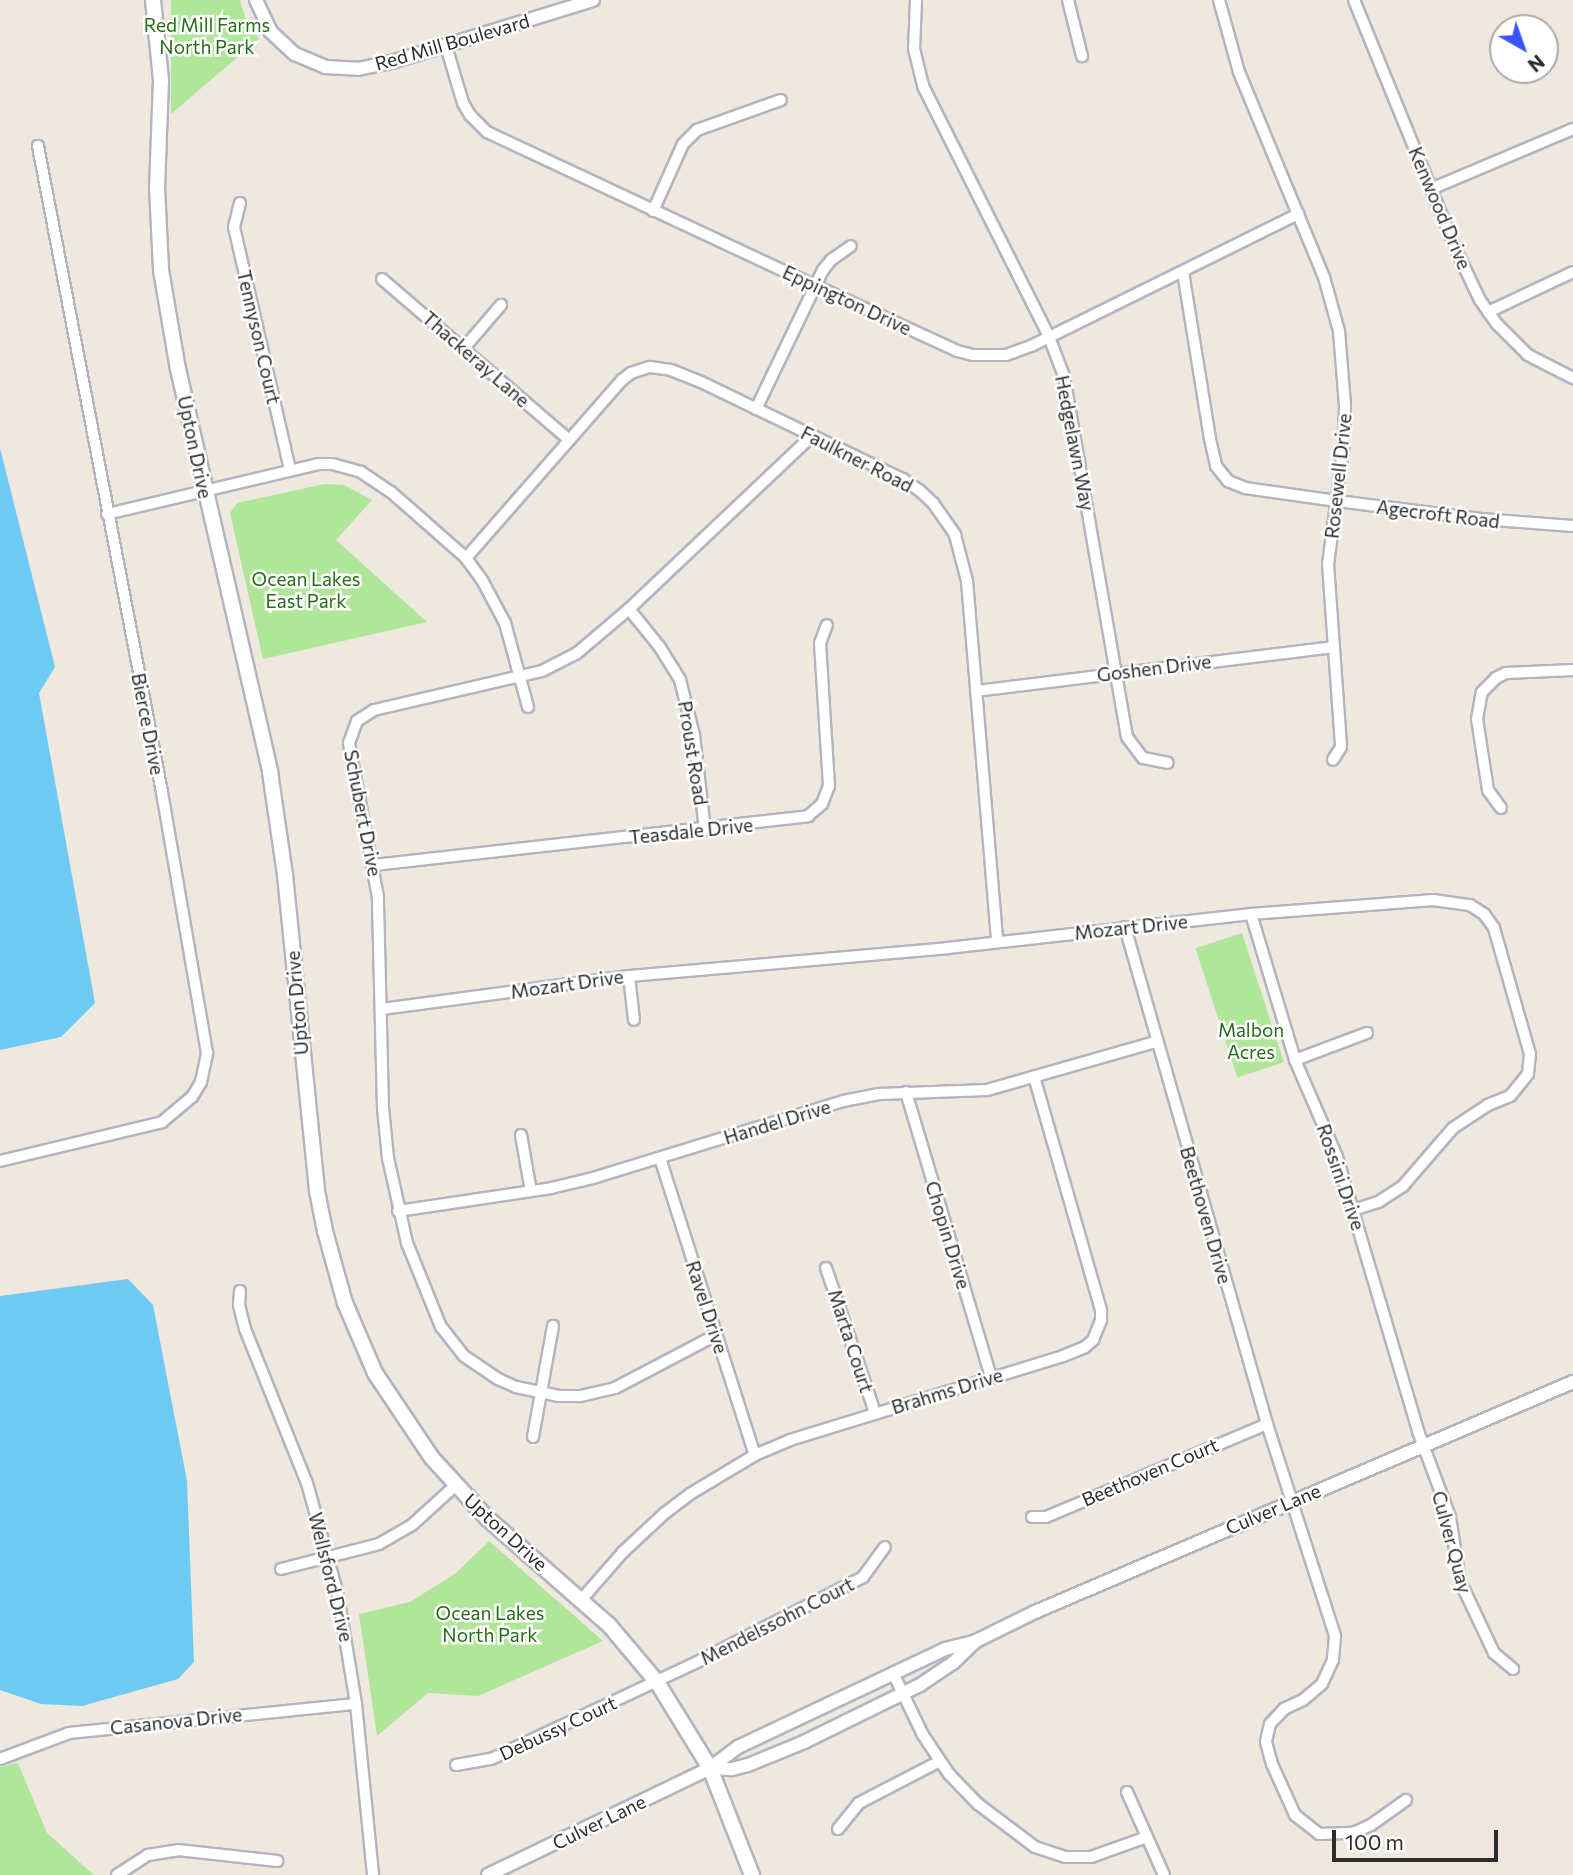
<!DOCTYPE html>
<style>
body{margin:0}
#map{position:relative;width:1573px;height:1875px;overflow:hidden;background:#eee8de;font-family:Commissioner,sans-serif}
div>[style]{position:absolute}
[style*='--x']{left:calc(var(--x)*1px);top:calc(var(--y)*1px);width:calc(var(--w)*1px);rotate:calc(var(--a)*1deg)}
.green>*{inset:0;background:#afe699;transform-origin:0 0}
.water>*{inset:0;background:#6ec9f3}
.roads{filter:drop-shadow(2px 0 #b2b4c0) drop-shadow(-2px 0 #b2b4c0) drop-shadow(0 2px #b2b4c0) drop-shadow(0 -2px #b2b4c0)}
.minor>*{height:10px;margin:-5px;padding:0 5px;transform-origin:5px;border-radius:5px;background:#fff}
.tertiary>*{height:12px;margin:-6px;padding:0 6px;transform-origin:6px;border-radius:6px;background:#fff}
.secondary>*{height:14px;margin:-7px;padding:0 7px;transform-origin:7px;border-radius:7px;background:#fff}
span{translate:-50% -50%;white-space:nowrap;text-align:center;line-height:1.15;-webkit-text-stroke:5px #fff;paint-order:stroke}
.park-label{font-size:19px;color:#266d18}
.street-label{font-size:19px;color:#2c2c2c}
.north{position:absolute;left:1489px;top:14px;width:70px;height:70px;box-sizing:border-box;background:#fff;border:2px solid #ababab;border-radius:50%;rotate:140deg;font-size:19px;font-weight:700;line-height:28px;text-align:center;color:#2c2c2c}
.north::after{content:'';display:block;margin:auto;width:24px;height:32px;background:#3a55ff;clip-path:polygon(50% 0,100% 100%,50% 72%,0 100%)}
.scale{position:absolute;left:1332px;top:1830px;width:166px;height:32px;box-sizing:border-box;border:4px solid #2c2c2c;border-top:0;padding-left:9px;font-size:21px;line-height:24px;white-space:nowrap;color:#2c2c2c;-webkit-text-stroke:5px #fff;paint-order:stroke}
</style>
<div id="map">
<div class="green">
<i style="clip-path:polygon(171px 0,240px 0,245px 17px,259px 39px,171px 114px)"></i>
<i style="clip-path:polygon(325px 484px,344px 485px,372px 500px,336px 540px,427px 622px,263px 659px,230px 513px,237px 503px)"></i>
<i style="left:1242px;top:933px;width:136px;height:49px;rotate:72deg"></i>
<i style="clip-path:polygon(489px 1541px,603px 1641px,478px 1696px,428px 1693px,377px 1736px,359px 1614px,410px 1602px,456px 1573px)"></i>
<i style="clip-path:polygon(18px 1763px,47px 1833px,94px 1875px,0 1875px,0 1767px)"></i>
</div>
<div class="water">
<i style="clip-path:polygon(0 448px,55px 667px,39px 693px,95px 1003px,61px 1037px,0 1050px)"></i>
<i style="clip-path:polygon(128px 1279px,153px 1305px,187px 1481px,194px 1662px,178px 1679px,82px 1706px,41px 1704px,0 1690px,0 1296px)"></i>
</div>
<div class="roads">
<div class="minor">
<i style="--x:916;--y:0;--w:49;--a:92.3"></i>
<i style="--x:914;--y:49;--w:38;--a:76"></i>
<i style="--x:923;--y:86;--w:281;--a:63.3"></i>
<i style="--x:1049;--y:337;--w:42;--a:69"></i>
<i style="--x:1064;--y:376;--w:366;--a:80.1"></i>
<i style="--x:1127;--y:737;--w:26;--a:53"></i>
<i style="--x:1143;--y:758;--w:25;--a:11"></i>
<i style="--x:1068;--y:0;--w:58;--a:76"></i>
<i style="--x:1219;--y:0;--w:75;--a:74.5"></i>
<i style="--x:1239;--y:72;--w:222;--a:67.5"></i>
<i style="--x:1324;--y:277;--w:56;--a:74.5"></i>
<i style="--x:1339;--y:331;--w:75;--a:85.4"></i>
<i style="--x:1345;--y:406;--w:37;--a:92"></i>
<i style="--x:1344;--y:443;--w:122;--a:97.5"></i>
<i style="--x:1328;--y:564;--w:183;--a:85.9"></i>
<i style="--x:1341;--y:747;--w:15;--a:122"></i>
<i style="--x:1354;--y:0;--w:272;--a:67.8"></i>
<i style="--x:1457;--y:252;--w:53;--a:64.4"></i>
<i style="--x:1480;--y:300;--w:28;--a:55"></i>
<i style="--x:1496;--y:323;--w:45;--a:45"></i>
<i style="--x:1528;--y:355;--w:51;--a:27.1"></i>
<i style="--x:446;--y:46;--w:59;--a:73.4"></i>
<i style="--x:463;--y:103;--w:14;--a:60"></i>
<i style="--x:470;--y:115;--w:24;--a:45"></i>
<i style="--x:487;--y:132;--w:363;--a:25.1"></i>
<i style="--x:816;--y:286;--w:155;--a:24.7"></i>
<i style="--x:957;--y:351;--w:16;--a:14"></i>
<i style="--x:973;--y:355;--w:33;--a:0"></i>
<i style="--x:1006;--y:355;--w:29;--a:-20"></i>
<i style="--x:1033;--y:345;--w:296;--a:-26.3"></i>
<i style="--x:1431;--y:189;--w:154;--a:-22.9"></i>
<i style="--x:240;--y:203;--w:25;--a:104"></i>
<i style="--x:234;--y:227;--w:249;--a:77"></i>
<i style="--x:653;--y:211;--w:73;--a:-65.9"></i>
<i style="--x:683;--y:144;--w:20;--a:-45"></i>
<i style="--x:697;--y:130;--w:89;--a:-19.7"></i>
<i style="--x:1183;--y:272;--w:169;--a:80.8"></i>
<i style="--x:1210;--y:439;--w:28;--a:77"></i>
<i style="--x:1216;--y:466;--w:19;--a:51"></i>
<i style="--x:1228;--y:481;--w:18;--a:22"></i>
<i style="--x:1245;--y:488;--w:93;--a:8"></i>
<i style="--x:1337;--y:501;--w:145;--a:7.1"></i>
<i style="--x:1481;--y:519;--w:92;--a:4.4"></i>
<i style="--x:382;--y:279;--w:247;--a:40.7"></i>
<i style="--x:1488;--y:312;--w:94;--a:-25.2"></i>
<i style="--x:464;--y:348;--w:57;--a:-49.3"></i>
<i style="--x:756;--y:409;--w:154;--a:-64.3"></i>
<i style="--x:823;--y:270;--w:13;--a:-51"></i>
<i style="--x:831;--y:260;--w:24;--a:-35"></i>
<i style="--x:107;--y:514;--w:217;--a:-13.3"></i>
<i style="--x:318;--y:464;--w:14;--a:0"></i>
<i style="--x:332;--y:464;--w:30;--a:15"></i>
<i style="--x:361;--y:472;--w:36;--a:34"></i>
<i style="--x:391;--y:492;--w:100;--a:41.3"></i>
<i style="--x:466;--y:558;--w:27;--a:54"></i>
<i style="--x:482;--y:580;--w:49;--a:61.9"></i>
<i style="--x:505;--y:623;--w:87;--a:74.7"></i>
<i style="--x:466;--y:558;--w:237;--a:-48.8"></i>
<i style="--x:622;--y:380;--w:11;--a:-38"></i>
<i style="--x:631;--y:373;--w:20;--a:-18"></i>
<i style="--x:650;--y:367;--w:21;--a:8"></i>
<i style="--x:671;--y:370;--w:32;--a:22"></i>
<i style="--x:701;--y:382;--w:224;--a:25.7"></i>
<i style="--x:903;--y:479;--w:19;--a:35"></i>
<i style="--x:919;--y:490;--w:19;--a:43"></i>
<i style="--x:933;--y:503;--w:39;--a:55"></i>
<i style="--x:955;--y:535;--w:48;--a:75.4"></i>
<i style="--x:967;--y:581;--w:362;--a:85.2"></i>
<i style="--x:629;--y:609;--w:48;--a:51"></i>
<i style="--x:659;--y:646;--w:40;--a:58"></i>
<i style="--x:680;--y:680;--w:57;--a:75.7"></i>
<i style="--x:694;--y:735;--w:96;--a:83.4"></i>
<i style="--x:976;--y:691;--w:360;--a:-7"></i>
<i style="--x:1501;--y:808;--w:22;--a:-126"></i>
<i style="--x:1488;--y:790;--w:72;--a:-98.8"></i>
<i style="--x:1477;--y:719;--w:27;--a:-80"></i>
<i style="--x:1482;--y:692;--w:20;--a:-45"></i>
<i style="--x:1496;--y:678;--w:11;--a:-27"></i>
<i style="--x:1506;--y:673;--w:67;--a:-2.6"></i>
<i style="--x:374;--y:865;--w:437;--a:-6.4"></i>
<i style="--x:808;--y:816;--w:18;--a:-41"></i>
<i style="--x:822;--y:804;--w:19;--a:-69"></i>
<i style="--x:829;--y:786;--w:143;--a:-93.6"></i>
<i style="--x:820;--y:643;--w:19;--a:-69"></i>
<i style="--x:1251;--y:914;--w:152;--a:73.2"></i>
<i style="--x:1295;--y:1060;--w:106;--a:66.6"></i>
<i style="--x:1337;--y:1157;--w:286;--a:73.5"></i>
<i style="--x:1418;--y:1431;--w:92;--a:69.6"></i>
<i style="--x:1450;--y:1517;--w:65;--a:81.1"></i>
<i style="--x:1460;--y:1581;--w:80;--a:64.7"></i>
<i style="--x:1494;--y:1653;--w:25;--a:40"></i>
<i style="--x:1125;--y:927;--w:517;--a:74.05"></i>
<i style="--x:1267;--y:1424;--w:223;--a:72.2"></i>
<i style="--x:1335;--y:1636;--w:24;--a:95"></i>
<i style="--x:1333;--y:1660;--w:26;--a:115"></i>
<i style="--x:1322;--y:1684;--w:25;--a:140"></i>
<i style="--x:1303;--y:1700;--w:21;--a:155"></i>
<i style="--x:1284;--y:1709;--w:21;--a:133"></i>
<i style="--x:1270;--y:1724;--w:18;--a:103"></i>
<i style="--x:1266;--y:1742;--w:23;--a:75"></i>
<i style="--x:1272;--y:1764;--w:56;--a:65.7"></i>
<i style="--x:1295;--y:1815;--w:31;--a:38"></i>
<i style="--x:1319;--y:1834;--w:34;--a:-2"></i>
<i style="--x:1353;--y:1833;--w:20;--a:-24"></i>
<i style="--x:1371;--y:1825;--w:43;--a:-35.5"></i>
<i style="--x:629;--y:976;--w:44;--a:83.5"></i>
<i style="--x:382;--y:1009;--w:249;--a:-7.6"></i>
<i style="--x:629;--y:976;--w:320;--a:-5"></i>
<i style="--x:948;--y:948;--w:305;--a:-6.4"></i>
<i style="--x:1251;--y:914;--w:183;--a:-4.4"></i>
<i style="--x:1433;--y:900;--w:37;--a:8"></i>
<i style="--x:1470;--y:905;--w:17;--a:33"></i>
<i style="--x:1484;--y:914;--w:17;--a:54"></i>
<i style="--x:1494;--y:928;--w:131;--a:74.1"></i>
<i style="--x:1530;--y:1054;--w:20;--a:96"></i>
<i style="--x:1528;--y:1074;--w:28;--a:129"></i>
<i style="--x:1510;--y:1096;--w:24;--a:158"></i>
<i style="--x:1488;--y:1105;--w:42;--a:146.7"></i>
<i style="--x:1453;--y:1128;--w:77;--a:130.8"></i>
<i style="--x:1403;--y:1186;--w:30;--a:147"></i>
<i style="--x:1378;--y:1202;--w:26;--a:162"></i>
<i style="--x:1295;--y:1060;--w:77;--a:-20.6"></i>
<i style="--x:906;--y:1092;--w:297;--a:73.4"></i>
<i style="--x:521;--y:1135;--w:57;--a:79.9"></i>
<i style="--x:660;--y:1158;--w:312;--a:72.3"></i>
<i style="--x:0;--y:1161;--w:167;--a:-13.5"></i>
<i style="--x:162;--y:1122;--w:39;--a:-40"></i>
<i style="--x:192;--y:1097;--w:17;--a:-59"></i>
<i style="--x:201;--y:1082;--w:30;--a:-78"></i>
<i style="--x:207;--y:1053;--w:265;--a:-99.8"></i>
<i style="--x:162;--y:792;--w:658;--a:-100.87"></i>
<i style="--x:398;--y:1211;--w:155;--a:-8.5"></i>
<i style="--x:551;--y:1188;--w:43;--a:-13.4"></i>
<i style="--x:593;--y:1178;--w:262;--a:-17.1"></i>
<i style="--x:843;--y:1101;--w:38;--a:-11"></i>
<i style="--x:880;--y:1094;--w:107;--a:-2.1"></i>
<i style="--x:987;--y:1090;--w:176;--a:-15.9"></i>
<i style="--x:826;--y:1268;--w:153;--a:71.3"></i>
<i style="--x:240;--y:1291;--w:14;--a:94"></i>
<i style="--x:239;--y:1305;--w:25;--a:76"></i>
<i style="--x:245;--y:1329;--w:166;--a:68.1"></i>
<i style="--x:307;--y:1483;--w:116;--a:74.5"></i>
<i style="--x:338;--y:1595;--w:110;--a:80.6"></i>
<i style="--x:356;--y:1704;--w:172;--a:84.3"></i>
<i style="--x:716;--y:1335;--w:114;--a:152.3"></i>
<i style="--x:615;--y:1388;--w:37;--a:167"></i>
<i style="--x:579;--y:1396;--w:20;--a:180"></i>
<i style="--x:559;--y:1396;--w:44;--a:-168.2"></i>
<i style="--x:516;--y:1387;--w:20;--a:-156"></i>
<i style="--x:498;--y:1379;--w:41;--a:-145.9"></i>
<i style="--x:464;--y:1356;--w:37;--a:-128"></i>
<i style="--x:441;--y:1327;--w:91;--a:-112"></i>
<i style="--x:407;--y:1243;--w:87;--a:-102.6"></i>
<i style="--x:388;--y:1158;--w:50;--a:-95.7"></i>
<i style="--x:383;--y:1108;--w:211;--a:-91.4"></i>
<i style="--x:378;--y:897;--w:157;--a:-100.7"></i>
<i style="--x:349;--y:743;--w:23;--a:-70"></i>
<i style="--x:357;--y:721;--w:20;--a:-33"></i>
<i style="--x:374;--y:710;--w:172;--a:-13.1"></i>
<i style="--x:542;--y:671;--w:39;--a:-27"></i>
<i style="--x:577;--y:653;--w:68;--a:-40.2"></i>
<i style="--x:629;--y:609;--w:253;--a:-43.4"></i>
<i style="--x:533;--y:1437;--w:113;--a:-79.8"></i>
<i style="--x:1032;--y:1517;--w:14;--a:0"></i>
<i style="--x:1046;--y:1517;--w:240;--a:-22.8"></i>
<i style="--x:281;--y:1569;--w:101;--a:-14.3"></i>
<i style="--x:379;--y:1544;--w:38;--a:-30"></i>
<i style="--x:412;--y:1525;--w:59;--a:-42.3"></i>
<i style="--x:582;--y:1599;--w:62;--a:-48.9"></i>
<i style="--x:623;--y:1552;--w:57;--a:-42.9"></i>
<i style="--x:665;--y:1513;--w:31;--a:-37"></i>
<i style="--x:690;--y:1494;--w:76;--a:-31"></i>
<i style="--x:755;--y:1455;--w:38;--a:-23"></i>
<i style="--x:790;--y:1440;--w:286;--a:-17.1"></i>
<i style="--x:1063;--y:1356;--w:24;--a:-22"></i>
<i style="--x:1085;--y:1347;--w:11;--a:-41"></i>
<i style="--x:1093;--y:1340;--w:22;--a:-68"></i>
<i style="--x:1101;--y:1320;--w:10;--a:-90"></i>
<i style="--x:1101;--y:1310;--w:243;--a:-106"></i>
<i style="--x:893;--y:1673;--w:69;--a:64.2"></i>
<i style="--x:923;--y:1735;--w:47;--a:56.3"></i>
<i style="--x:949;--y:1774;--w:42;--a:46"></i>
<i style="--x:978;--y:1804;--w:71;--a:37"></i>
<i style="--x:1035;--y:1847;--w:32;--a:18"></i>
<i style="--x:1065;--y:1857;--w:26;--a:0"></i>
<i style="--x:1091;--y:1857;--w:59;--a:-19.7"></i>
<i style="--x:0;--y:1759;--w:74;--a:-20.6"></i>
<i style="--x:69;--y:1733;--w:288;--a:-5.8"></i>
<i style="--x:456;--y:1765;--w:36;--a:-10"></i>
<i style="--x:491;--y:1759;--w:232;--a:-25.2"></i>
<i style="--x:701;--y:1660;--w:182;--a:-27.1"></i>
<i style="--x:863;--y:1577;--w:37;--a:-54"></i>
<i style="--x:1127;--y:1792;--w:91;--a:66"></i>
<i style="--x:838;--y:1829;--w:33;--a:-51"></i>
<i style="--x:859;--y:1803;--w:91;--a:-27.4"></i>
<i style="--x:117;--y:1875;--w:37;--a:-33"></i>
<i style="--x:148;--y:1855;--w:30;--a:-9"></i>
<i style="--x:178;--y:1850;--w:100;--a:6.3"></i>
</div>
<div class="tertiary">
<i style="--x:256;--y:0;--w:35;--a:65"></i>
<i style="--x:271;--y:32;--w:33;--a:43"></i>
<i style="--x:295;--y:54;--w:33;--a:23"></i>
<i style="--x:325;--y:67;--w:33;--a:3"></i>
<i style="--x:358;--y:69;--w:38;--a:-12"></i>
<i style="--x:395;--y:61;--w:207;--a:-17.1"></i>
<i style="--x:710;--y:1768;--w:22;--a:3"></i>
<i style="--x:732;--y:1769;--w:16;--a:-14"></i>
<i style="--x:748;--y:1765;--w:61;--a:-22.3"></i>
<i style="--x:804;--y:1742;--w:129;--a:-26.2"></i>
<i style="--x:920;--y:1685;--w:40;--a:-34"></i>
<i style="--x:953;--y:1663;--w:32;--a:-44"></i>
<i style="--x:976;--y:1641;--w:66;--a:-26.2"></i>
<i style="--x:1035;--y:1612;--w:585;--a:-23.15"></i>
<i style="--x:488;--y:1875;--w:246;--a:-25.7"></i>
<i style="--x:710;--y:1768;--w:35;--a:-37"></i>
<i style="--x:738;--y:1747;--w:229;--a:-25.3"></i>
<i style="--x:945;--y:1649;--w:32;--a:-14"></i>
</div>
<div class="secondary">
<i style="--x:153;--y:0;--w:80;--a:84.3"></i>
<i style="--x:161;--y:80;--w:107;--a:92.1"></i>
<i style="--x:157;--y:187;--w:83;--a:87.2"></i>
<i style="--x:161;--y:270;--w:100;--a:80.3"></i>
<i style="--x:178;--y:369;--w:413;--a:77.1"></i>
<i style="--x:270;--y:772;--w:104;--a:81.7"></i>
<i style="--x:285;--y:875;--w:318;--a:84.2"></i>
<i style="--x:317;--y:1191;--w:41;--a:78.7"></i>
<i style="--x:325;--y:1231;--w:75;--a:74.5"></i>
<i style="--x:345;--y:1303;--w:76;--a:66.8"></i>
<i style="--x:375;--y:1373;--w:102;--a:56.2"></i>
<i style="--x:432;--y:1458;--w:81;--a:47.5"></i>
<i style="--x:487;--y:1518;--w:162;--a:41.3"></i>
<i style="--x:609;--y:1625;--w:75;--a:49.9"></i>
<i style="--x:657;--y:1682;--w:101;--a:58.4"></i>
<i style="--x:710;--y:1768;--w:115;--a:68.6"></i>
</div>
</div>
<div class="park-label">
<span style="left:207px;top:36px">Red Mill Farms<br>North Park</span>
<span style="left:306px;top:590px">Ocean Lakes<br>East Park</span>
<span style="left:1251px;top:1041px">Malbon<br>Acres</span>
<span style="left:490px;top:1624px">Ocean Lakes<br>North Park</span>
</div>
<div class="street-label">
<span style="left:452px;top:42px;rotate:-16deg">Red Mill Boulevard</span>
<span style="left:1440px;top:208px;rotate:67deg">Kenwood Drive</span>
<span style="left:847px;top:300px;rotate:25deg">Eppington Drive</span>
<span style="left:259px;top:337px;rotate:77deg">Tennyson Court</span>
<span style="left:476px;top:359px;rotate:41deg">Thackeray Lane</span>
<span style="left:1075px;top:443px;rotate:79deg">Hedgelawn Way</span>
<span style="left:195px;top:447px;rotate:78deg">Upton Drive</span>
<span style="left:857px;top:459px;rotate:27deg">Faulkner Road</span>
<span style="left:1338px;top:476px;rotate:-84deg">Rosewell Drive</span>
<span style="left:1438px;top:514px;rotate:7deg">Agecroft Road</span>
<span style="left:1154px;top:668px;rotate:-7deg">Goshen Drive</span>
<span style="left:148px;top:724px;rotate:79deg">Bierce Drive</span>
<span style="left:693px;top:753px;rotate:81deg">Proust Road</span>
<span style="left:363px;top:813px;rotate:79deg">Schubert Drive</span>
<span style="left:691px;top:831px;rotate:-6deg">Teasdale Drive</span>
<span style="left:1131px;top:927px;rotate:-6deg">Mozart Drive</span>
<span style="left:567px;top:984px;rotate:-8deg">Mozart Drive</span>
<span style="left:297px;top:1003px;rotate:-95deg">Upton Drive</span>
<span style="left:777px;top:1122px;rotate:-17deg">Handel Drive</span>
<span style="left:1341px;top:1177px;rotate:71deg">Rossini Drive</span>
<span style="left:1206px;top:1215px;rotate:74deg">Beethoven Drive</span>
<span style="left:948px;top:1235px;rotate:73deg">Chopin Drive</span>
<span style="left:707px;top:1307px;rotate:72deg">Ravel Drive</span>
<span style="left:851px;top:1341px;rotate:72deg">Marta Court</span>
<span style="left:947px;top:1391px;rotate:-17deg">Brahms Drive</span>
<span style="left:1150px;top:1472px;rotate:-23deg">Beethoven Court</span>
<span style="left:1273px;top:1509px;rotate:-23deg">Culver Lane</span>
<span style="left:506px;top:1532px;rotate:42deg">Upton Drive</span>
<span style="left:1452px;top:1542px;rotate:75deg">Culver Quay</span>
<span style="left:331px;top:1577px;rotate:76deg">Wellsford Drive</span>
<span style="left:777px;top:1621px;rotate:-27deg">Mendelssohn Court</span>
<span style="left:176px;top:1721px;rotate:-6deg">Casanova Drive</span>
<span style="left:558px;top:1728px;rotate:-25deg">Debussy Court</span>
<span style="left:599px;top:1822px;rotate:-26deg">Culver Lane</span>
</div>
<div class="north">N</div>
<div class="scale">100 m</div>
</div>
